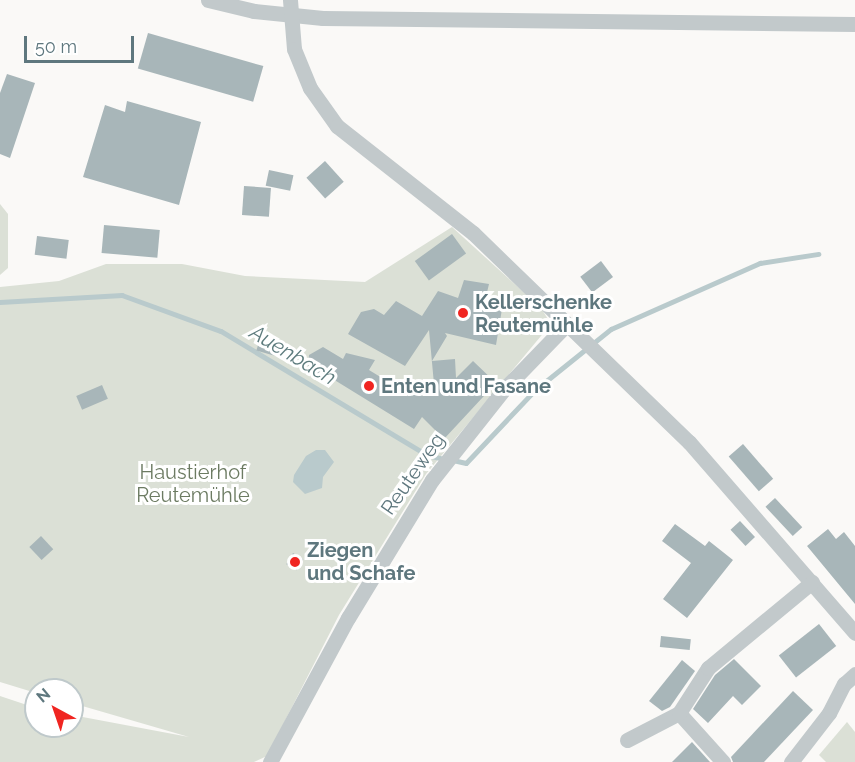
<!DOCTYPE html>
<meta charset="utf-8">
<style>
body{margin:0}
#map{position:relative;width:855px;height:762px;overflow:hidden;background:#faf9f7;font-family:Raleway,sans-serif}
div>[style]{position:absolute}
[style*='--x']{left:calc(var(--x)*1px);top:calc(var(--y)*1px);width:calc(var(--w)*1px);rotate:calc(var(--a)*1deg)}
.green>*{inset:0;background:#dbe0d6}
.water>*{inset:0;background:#b9cacc}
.stream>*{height:4.5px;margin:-2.25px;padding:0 2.25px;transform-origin:2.25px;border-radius:2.25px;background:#b9cacc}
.building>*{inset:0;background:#a8b6b9;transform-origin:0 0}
.minor>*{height:15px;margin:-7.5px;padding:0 7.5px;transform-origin:7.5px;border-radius:7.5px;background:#c2c9cb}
.dots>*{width:16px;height:16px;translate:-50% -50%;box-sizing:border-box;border:3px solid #fff;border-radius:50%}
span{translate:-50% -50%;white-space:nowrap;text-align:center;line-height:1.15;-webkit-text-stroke:6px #fff;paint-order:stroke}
.poi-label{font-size:20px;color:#5e777e;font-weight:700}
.left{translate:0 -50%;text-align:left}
.park-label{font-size:20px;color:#6c7b62}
.street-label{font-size:20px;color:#5e777e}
.water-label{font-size:21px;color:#5e7c7e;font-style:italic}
.north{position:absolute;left:24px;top:678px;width:60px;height:60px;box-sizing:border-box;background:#fff;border:2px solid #bfc9cb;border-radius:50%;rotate:320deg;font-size:16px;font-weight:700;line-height:24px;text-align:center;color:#5e777e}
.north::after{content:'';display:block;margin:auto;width:21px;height:27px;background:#f02521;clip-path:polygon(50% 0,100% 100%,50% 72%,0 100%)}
.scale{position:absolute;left:24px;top:36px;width:110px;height:27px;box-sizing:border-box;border:3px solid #5e777e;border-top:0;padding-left:8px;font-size:18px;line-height:21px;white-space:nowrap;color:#5e777e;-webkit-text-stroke:4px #fff;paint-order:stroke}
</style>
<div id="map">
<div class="green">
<i style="clip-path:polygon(0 204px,8px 214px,8px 268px,0 275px)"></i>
<i style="clip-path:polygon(452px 227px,541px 308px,551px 324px,426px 474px,339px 615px,267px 756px,254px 762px,0 762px,0 696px,36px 708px,36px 726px,72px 726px,72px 715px,189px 737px,72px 703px,72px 690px,36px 693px,0 682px,0 287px,59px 281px,106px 264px,182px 264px,245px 276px,365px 282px)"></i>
<i style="clip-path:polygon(847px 722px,855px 732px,855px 762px,826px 762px,819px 755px)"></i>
</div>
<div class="water">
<i style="clip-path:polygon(316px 450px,325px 450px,334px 462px,323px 477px,322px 488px,305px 494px,293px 482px,294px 475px,306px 456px)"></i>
</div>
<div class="stream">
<i style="--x:0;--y:302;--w:122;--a:-3.3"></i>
<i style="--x:122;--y:295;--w:105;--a:20"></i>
<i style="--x:221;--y:331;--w:240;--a:31"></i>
<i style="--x:427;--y:455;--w:18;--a:13"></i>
<i style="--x:453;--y:460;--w:13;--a:13"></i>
<i style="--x:466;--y:463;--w:100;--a:-46.6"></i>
<i style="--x:535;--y:390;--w:97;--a:-38.8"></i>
<i style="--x:611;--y:329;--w:163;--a:-23.9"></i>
<i style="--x:760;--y:263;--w:59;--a:-8.8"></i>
</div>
<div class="building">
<i style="left:148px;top:33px;width:120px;height:37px;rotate:16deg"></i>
<i style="clip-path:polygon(7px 74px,35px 83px,10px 158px,0 154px,0 93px)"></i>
<i style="clip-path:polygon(127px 101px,201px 122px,179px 205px,83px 177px,105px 105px,125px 112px)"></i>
<i style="left:325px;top:161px;width:28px;height:25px;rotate:48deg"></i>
<i style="left:269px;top:170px;width:25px;height:16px;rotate:12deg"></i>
<i style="left:244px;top:186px;width:27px;height:29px;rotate:4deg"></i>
<i style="left:104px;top:225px;width:56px;height:28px;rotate:5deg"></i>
<i style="left:452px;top:234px;width:24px;height:46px;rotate:54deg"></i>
<i style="left:37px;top:236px;width:32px;height:19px;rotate:7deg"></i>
<i style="left:601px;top:261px;width:20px;height:26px;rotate:53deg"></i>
<i style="clip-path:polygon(464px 280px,489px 284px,484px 305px,502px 309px,496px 345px,445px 333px,447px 336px,432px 361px,455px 359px,456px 378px,473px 361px,496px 383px,444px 439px,422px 417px,414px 429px,328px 376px,316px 376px,308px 367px,309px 355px,323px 347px,343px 359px,346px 353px,375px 360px,369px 370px,405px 392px,409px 386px,423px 396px,427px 385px,434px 384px,429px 330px,405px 366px,348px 334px,361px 312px,374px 309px,384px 315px,396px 301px,422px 316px,438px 291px,458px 298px)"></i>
<i style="left:260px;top:338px;width:18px;height:13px;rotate:16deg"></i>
<i style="left:102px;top:385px;width:15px;height:28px;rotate:67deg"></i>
<i style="left:743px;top:444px;width:46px;height:19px;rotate:49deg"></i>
<i style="left:775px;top:498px;width:40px;height:13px;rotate:47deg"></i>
<i style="left:740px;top:521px;width:22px;height:13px;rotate:47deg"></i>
<i style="clip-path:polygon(675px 524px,705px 546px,709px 541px,733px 560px,687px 618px,663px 599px,691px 563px,662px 541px)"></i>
<i style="clip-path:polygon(828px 529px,836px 539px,844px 532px,855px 546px,855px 604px,807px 546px)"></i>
<i style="left:41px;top:536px;width:18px;height:16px;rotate:47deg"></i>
<i style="left:293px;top:553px;width:12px;height:13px;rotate:31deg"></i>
<i style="left:819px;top:624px;width:28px;height:51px;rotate:52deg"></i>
<i style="left:661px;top:636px;width:30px;height:11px;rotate:6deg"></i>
<i style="clip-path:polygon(734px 659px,761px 686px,742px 705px,733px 696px,708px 723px,693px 709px,715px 675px)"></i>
<i style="clip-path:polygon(682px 660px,695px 671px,670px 707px,662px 711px,649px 701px)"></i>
<i style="clip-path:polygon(793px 691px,813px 710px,764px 762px,733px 762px,731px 757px)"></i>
<i style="clip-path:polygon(692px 742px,710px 762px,672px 762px)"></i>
</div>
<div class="minor">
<i style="--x:208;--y:0;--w:47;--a:13.4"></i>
<i style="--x:254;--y:11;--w:69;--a:5.8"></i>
<i style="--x:323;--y:18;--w:532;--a:0.65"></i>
<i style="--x:290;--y:0;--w:49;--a:85.3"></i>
<i style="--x:294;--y:49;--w:42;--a:67.7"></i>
<i style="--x:310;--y:88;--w:47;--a:54.6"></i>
<i style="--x:337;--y:126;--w:173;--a:38.2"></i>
<i style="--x:473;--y:233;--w:301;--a:44.1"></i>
<i style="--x:689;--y:442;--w:253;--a:49"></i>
<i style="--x:679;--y:713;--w:66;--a:48.1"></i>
<i style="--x:627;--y:740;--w:59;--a:-27.4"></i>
<i style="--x:679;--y:713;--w:54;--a:-57.2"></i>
<i style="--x:708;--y:668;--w:135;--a:-39.6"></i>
<i style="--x:270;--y:762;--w:164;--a:-61.6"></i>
<i style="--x:348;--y:618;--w:162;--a:-58.7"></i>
<i style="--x:432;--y:480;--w:117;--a:-51.6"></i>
<i style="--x:505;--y:388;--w:88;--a:-45.9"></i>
<i style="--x:791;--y:762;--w:62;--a:-52.2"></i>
<i style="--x:829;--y:713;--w:33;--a:-63"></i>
<i style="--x:844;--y:684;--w:15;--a:-42"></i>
</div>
<div class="dots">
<i style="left:463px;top:313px;background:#f02521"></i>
<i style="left:369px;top:386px;background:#f02521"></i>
<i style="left:295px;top:562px;background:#f02521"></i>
</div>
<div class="poi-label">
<span class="left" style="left:475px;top:314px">Kellerschenke<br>Reutemühle</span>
<span class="left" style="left:381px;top:386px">Enten und Fasane</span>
<span class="left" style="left:307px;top:562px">Ziegen<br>und Schafe</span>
</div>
<div class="park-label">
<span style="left:193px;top:484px">Haustierhof<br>Reutemühle</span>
</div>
<div class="street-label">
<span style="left:413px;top:474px;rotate:-55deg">Reuteweg</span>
</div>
<div class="water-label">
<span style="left:293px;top:355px;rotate:31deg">Auenbach</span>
</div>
<div class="north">N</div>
<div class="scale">50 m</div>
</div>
